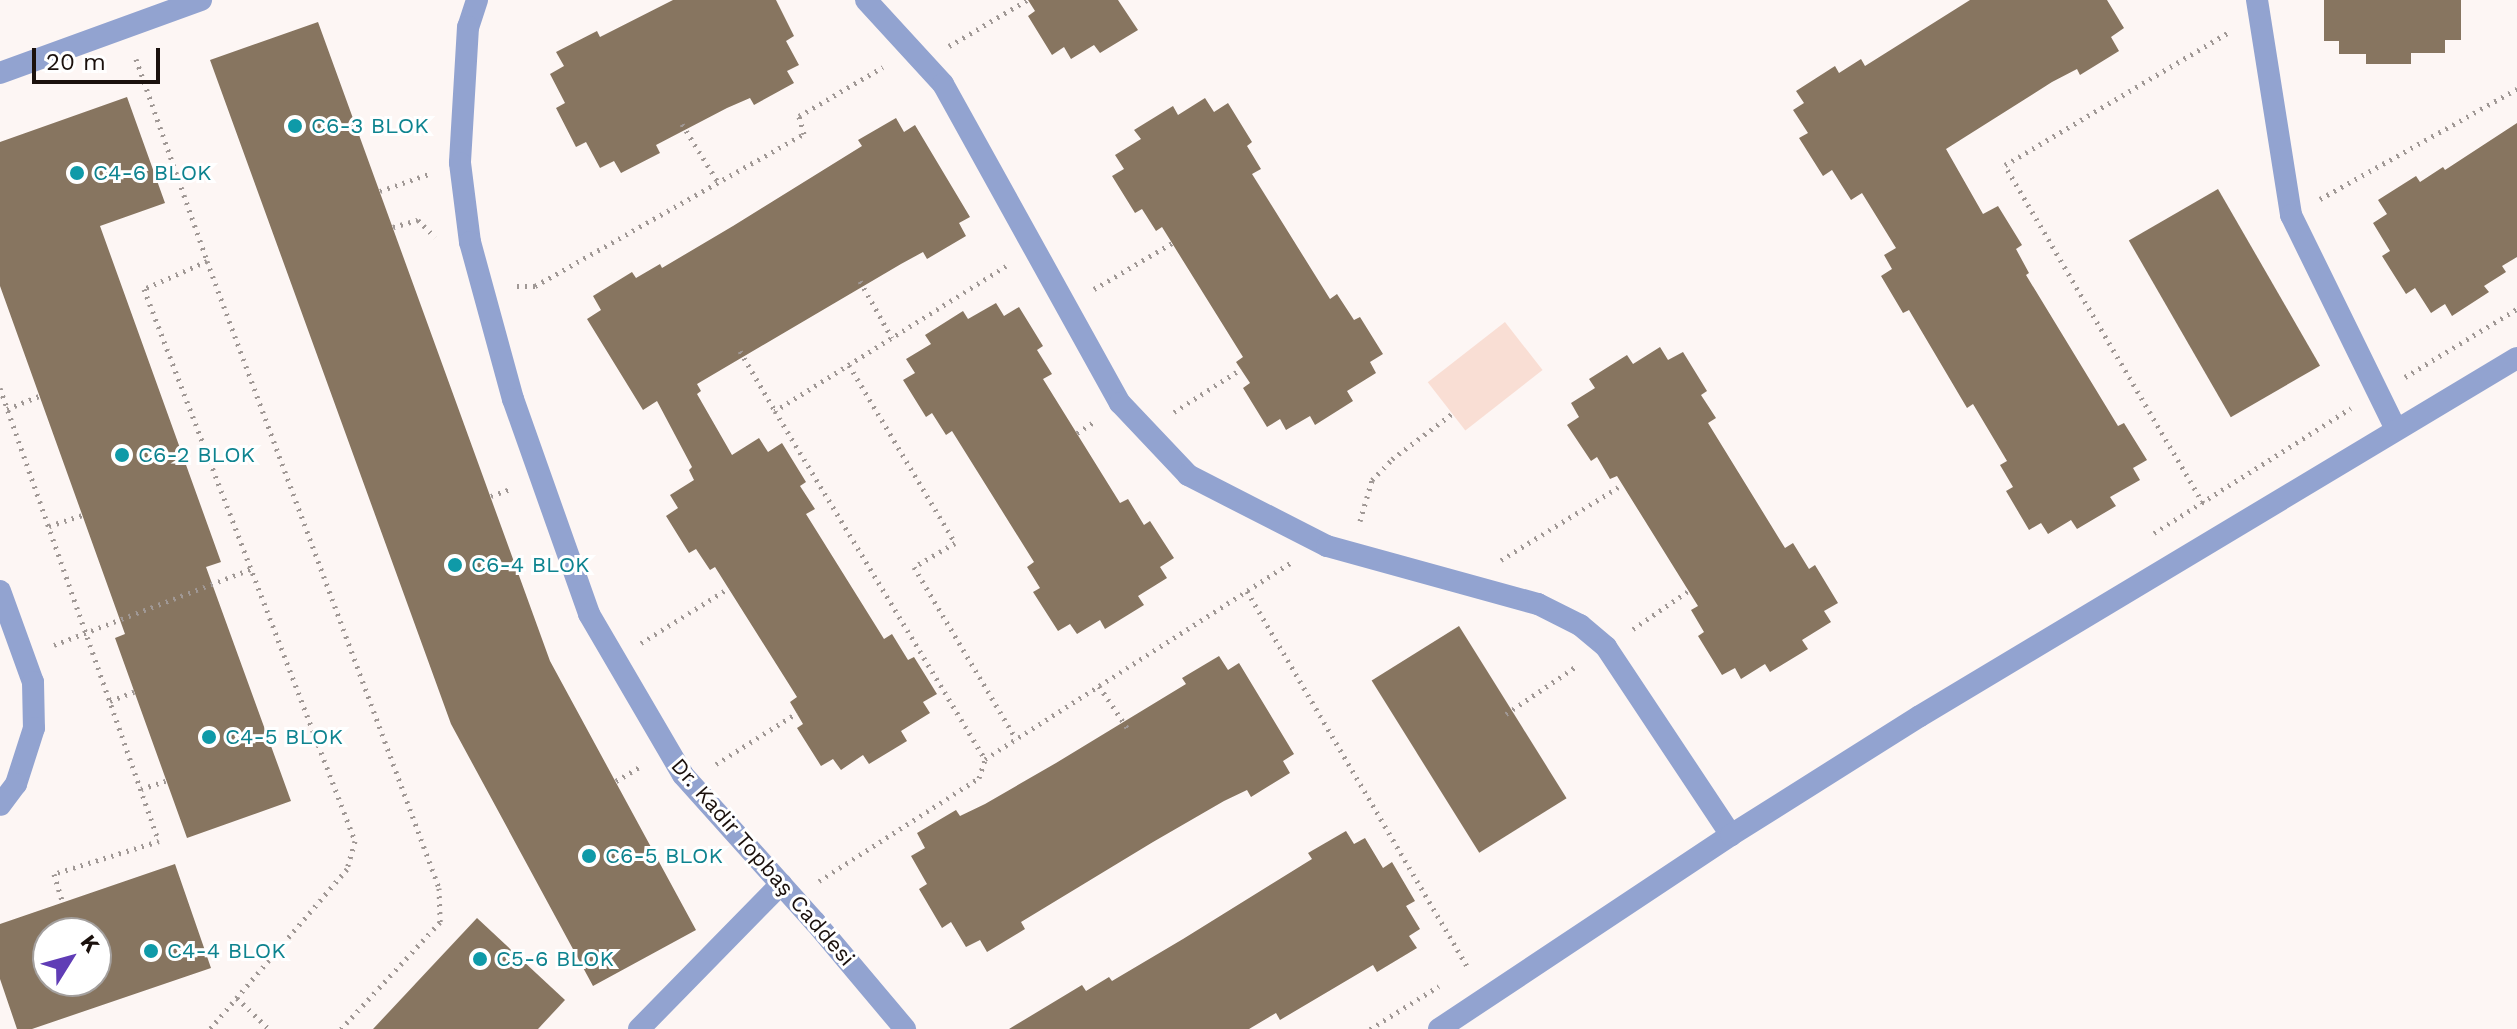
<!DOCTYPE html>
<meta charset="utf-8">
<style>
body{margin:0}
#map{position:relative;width:2517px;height:1029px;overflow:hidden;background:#fdf6f4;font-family:"Work Sans",sans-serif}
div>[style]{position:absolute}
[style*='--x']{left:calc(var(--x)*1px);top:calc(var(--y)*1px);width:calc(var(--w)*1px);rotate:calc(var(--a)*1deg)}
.green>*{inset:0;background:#f9ded4;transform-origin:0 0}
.building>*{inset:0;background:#877560;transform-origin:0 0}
.path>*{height:5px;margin-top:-2.5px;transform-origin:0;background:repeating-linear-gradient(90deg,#a09895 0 2px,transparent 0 8px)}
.minor>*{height:22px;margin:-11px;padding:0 11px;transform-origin:11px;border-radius:11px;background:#92a3d0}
.tertiary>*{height:22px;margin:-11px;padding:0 11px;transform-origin:11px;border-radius:11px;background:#92a3d0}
.dots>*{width:22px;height:22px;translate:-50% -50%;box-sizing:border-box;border:4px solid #fff;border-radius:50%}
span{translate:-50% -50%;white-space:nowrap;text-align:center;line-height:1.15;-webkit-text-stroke:6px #fff;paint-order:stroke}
.culture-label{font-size:22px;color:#0d838f}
.left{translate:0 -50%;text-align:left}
.street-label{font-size:22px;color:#1b110d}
.north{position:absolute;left:32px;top:917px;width:80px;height:80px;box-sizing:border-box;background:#fff;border:2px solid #a4a09e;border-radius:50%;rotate:53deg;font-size:22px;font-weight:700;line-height:32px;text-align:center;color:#1b110d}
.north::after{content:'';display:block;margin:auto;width:28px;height:36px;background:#603db6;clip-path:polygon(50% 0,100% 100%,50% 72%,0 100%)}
.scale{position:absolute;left:32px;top:48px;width:128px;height:36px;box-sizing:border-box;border:4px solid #1b110d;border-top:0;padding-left:10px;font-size:24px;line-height:28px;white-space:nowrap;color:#1b110d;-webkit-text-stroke:6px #fff;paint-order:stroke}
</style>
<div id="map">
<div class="green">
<i style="left:1505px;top:322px;width:61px;height:98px;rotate:52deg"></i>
</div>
<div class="building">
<i style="clip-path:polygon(673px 0,776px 0,794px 36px,786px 41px,799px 65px,787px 71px,794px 83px,754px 105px,750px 98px,727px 108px,656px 145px,660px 153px,621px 173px,614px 161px,600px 168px,586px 142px,576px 147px,556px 108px,565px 103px,550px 74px,564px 66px,556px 52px,597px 31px,600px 37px)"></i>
<i style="clip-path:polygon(1028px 0,1118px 0,1138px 30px,1100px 53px,1094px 45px,1071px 59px,1064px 47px,1052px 55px,1028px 16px,1035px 11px)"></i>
<i style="clip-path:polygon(1970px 0,2107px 0,2124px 28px,2111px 37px,2119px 51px,2080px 75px,2077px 69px,2052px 82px,1946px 149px,1983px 214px,1998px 206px,2022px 245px,2016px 249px,2029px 273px,2026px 275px,2118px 426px,2124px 423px,2147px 460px,2133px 468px,2140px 480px,2110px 497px,2116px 506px,2077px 529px,2071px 520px,2048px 534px,2041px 523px,2029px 530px,2006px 491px,2013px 487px,2000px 465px,2007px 461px,1973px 404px,1967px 408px,1909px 310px,1903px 313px,1881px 276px,1892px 269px,1884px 255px,1896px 248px,1862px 193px,1851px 200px,1832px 170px,1823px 176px,1799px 138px,1808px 133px,1793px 110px,1804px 103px,1796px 91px,1835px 66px,1839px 73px,1861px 59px,1865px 66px)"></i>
<i style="clip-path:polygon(2324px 0,2461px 0,2461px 40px,2445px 40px,2445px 53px,2411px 53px,2411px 64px,2366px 64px,2366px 54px,2339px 54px,2339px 41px,2324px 41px)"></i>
<i style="clip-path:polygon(318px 22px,550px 661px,696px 930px,593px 986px,451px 724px,210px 60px)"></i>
<i style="clip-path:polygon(127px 97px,165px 203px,100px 226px,221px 562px,206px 567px,291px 801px,187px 838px,115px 638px,125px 634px,0 286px,0 142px)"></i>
<i style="clip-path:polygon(1205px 98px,1214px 112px,1228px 103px,1252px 142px,1247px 146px,1261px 169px,1252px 174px,1330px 299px,1337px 294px,1354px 320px,1360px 317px,1383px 354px,1370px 362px,1376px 373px,1347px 391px,1353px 401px,1315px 425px,1310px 416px,1286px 430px,1280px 419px,1267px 427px,1243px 388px,1250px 383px,1236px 362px,1243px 357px,1162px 227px,1156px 231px,1142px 209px,1135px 213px,1112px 176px,1124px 169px,1115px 155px,1141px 139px,1134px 130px,1173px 106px,1178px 115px)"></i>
<i style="clip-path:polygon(896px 118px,904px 132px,915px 125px,970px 217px,959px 223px,966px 236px,927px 259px,923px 252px,901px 264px,697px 384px,701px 391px,697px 394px,732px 455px,759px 438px,768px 452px,782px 443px,806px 482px,800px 486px,815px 509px,806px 514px,884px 639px,892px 634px,908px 660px,914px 657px,937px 694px,923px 702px,930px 713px,901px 731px,907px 741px,869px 764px,863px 755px,841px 770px,833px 759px,821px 766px,797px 728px,803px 724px,790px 702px,797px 697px,715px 567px,710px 570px,696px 549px,689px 553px,666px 516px,678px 508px,670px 495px,694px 480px,689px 470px,692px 467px,657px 401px,643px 410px,587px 319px,601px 310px,593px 296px,632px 272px,636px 278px,660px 264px,662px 268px,733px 226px,862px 146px,858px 140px)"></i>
<i style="clip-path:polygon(2517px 123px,2517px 257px,2502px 266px,2506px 272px,2484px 286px,2489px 292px,2452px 316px,2445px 304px,2431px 313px,2415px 288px,2406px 294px,2382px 256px,2390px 251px,2373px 223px,2387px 214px,2378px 200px,2416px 176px,2420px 182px,2443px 167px,2445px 170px)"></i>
<i style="left:2218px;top:189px;width:204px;height:103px;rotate:60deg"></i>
<i style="clip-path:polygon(996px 303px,1004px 316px,1019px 307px,1043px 346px,1037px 350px,1052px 374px,1043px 379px,1120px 503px,1128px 499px,1144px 525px,1150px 521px,1174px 558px,1160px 567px,1167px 578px,1138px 596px,1144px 605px,1105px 629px,1100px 620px,1077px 634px,1070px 624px,1058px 631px,1033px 592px,1040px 588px,1027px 567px,1034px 562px,952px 431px,946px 435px,932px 413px,926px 417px,903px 380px,915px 373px,906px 359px,931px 344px,925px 335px,963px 311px,968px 319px)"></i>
<i style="clip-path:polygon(1660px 347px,1668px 360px,1683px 352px,1707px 391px,1701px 395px,1716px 418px,1708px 423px,1785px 548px,1793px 543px,1809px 569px,1815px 565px,1838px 603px,1824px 611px,1831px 622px,1802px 640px,1808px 649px,1770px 672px,1765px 664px,1741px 679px,1735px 668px,1722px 675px,1698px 636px,1704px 632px,1691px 610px,1698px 606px,1617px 476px,1610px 479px,1597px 457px,1591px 461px,1567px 425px,1579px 417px,1571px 403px,1595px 388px,1589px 379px,1627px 355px,1633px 364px)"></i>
<i style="left:1459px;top:626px;width:203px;height:103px;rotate:58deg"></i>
<i style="clip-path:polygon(1219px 656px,1228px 670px,1239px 663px,1294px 754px,1283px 761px,1290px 773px,1251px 797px,1247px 790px,1224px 801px,1153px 842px,1021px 922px,1025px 929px,987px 952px,980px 940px,966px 947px,951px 922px,942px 928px,919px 889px,927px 884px,911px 856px,925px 848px,917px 833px,956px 810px,960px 816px,985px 804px,1056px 763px,1186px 684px,1182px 678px)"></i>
<i style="clip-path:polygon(1346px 831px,1354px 844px,1365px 838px,1383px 868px,1392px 862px,1415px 901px,1406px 906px,1420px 929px,1409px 936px,1417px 948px,1377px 972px,1373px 965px,1280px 1020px,1276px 1013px,1249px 1029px,1009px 1029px,1082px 985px,1086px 991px,1109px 977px,1112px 981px,1183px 939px,1312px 859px,1308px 853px)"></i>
<i style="clip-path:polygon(evenodd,175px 864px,211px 968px,32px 1029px,17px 1029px,0 979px,0 924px,175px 864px,48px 933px,96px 933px,96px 981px,48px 981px,48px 933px)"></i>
<i style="clip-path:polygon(477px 918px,565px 1000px,538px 1029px,373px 1029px)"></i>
</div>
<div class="path">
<i style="--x:949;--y:46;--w:91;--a:-30.5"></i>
<i style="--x:136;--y:59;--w:214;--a:70.6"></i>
<i style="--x:207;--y:261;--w:669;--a:69.69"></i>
<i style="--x:439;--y:888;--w:34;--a:88"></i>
<i style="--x:440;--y:922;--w:146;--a:132.8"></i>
<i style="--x:682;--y:124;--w:68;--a:58.2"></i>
<i style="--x:380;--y:191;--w:52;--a:-19.1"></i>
<i style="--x:2320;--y:199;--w:226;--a:-29.2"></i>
<i style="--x:393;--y:227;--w:26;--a:-16"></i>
<i style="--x:418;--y:220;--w:24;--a:45"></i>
<i style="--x:207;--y:261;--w:69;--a:156"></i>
<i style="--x:144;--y:289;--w:591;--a:69.08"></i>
<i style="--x:355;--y:841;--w:29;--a:106"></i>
<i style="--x:347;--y:869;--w:211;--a:130.6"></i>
<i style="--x:1006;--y:266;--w:273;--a:147.9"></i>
<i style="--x:775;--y:411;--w:406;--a:58.9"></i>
<i style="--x:985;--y:759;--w:363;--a:-32.7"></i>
<i style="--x:860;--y:281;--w:65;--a:60.7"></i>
<i style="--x:517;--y:286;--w:18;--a:0"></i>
<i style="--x:535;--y:286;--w:309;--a:-29.5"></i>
<i style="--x:804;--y:134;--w:19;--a:-106"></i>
<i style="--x:799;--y:116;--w:97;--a:-30.3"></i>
<i style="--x:1094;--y:289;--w:91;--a:-30.5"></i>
<i style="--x:740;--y:351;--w:69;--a:59.7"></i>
<i style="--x:849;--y:365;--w:207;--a:59.2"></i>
<i style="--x:955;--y:543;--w:48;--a:149.7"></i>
<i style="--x:914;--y:567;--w:200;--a:59.3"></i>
<i style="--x:2405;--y:377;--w:131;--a:-31.3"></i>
<i style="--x:0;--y:388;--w:480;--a:70.7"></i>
<i style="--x:159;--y:841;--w:110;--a:162.6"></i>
<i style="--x:54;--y:874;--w:30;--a:73"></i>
<i style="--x:7;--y:409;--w:35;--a:-22"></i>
<i style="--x:1174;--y:412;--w:80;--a:-32.7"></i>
<i style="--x:1077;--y:433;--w:20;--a:-33"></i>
<i style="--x:491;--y:496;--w:20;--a:-20"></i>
<i style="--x:2203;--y:503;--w:392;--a:-120.4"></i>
<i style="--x:2005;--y:165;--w:263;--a:-30.7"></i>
<i style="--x:1360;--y:521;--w:43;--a:-73.7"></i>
<i style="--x:1372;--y:480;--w:29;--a:-46"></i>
<i style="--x:1392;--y:459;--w:76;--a:-37"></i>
<i style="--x:49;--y:526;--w:35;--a:-18"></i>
<i style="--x:2154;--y:533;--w:233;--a:-32.4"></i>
<i style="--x:1501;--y:560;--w:142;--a:-31.8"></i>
<i style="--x:1247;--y:591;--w:439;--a:59.6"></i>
<i style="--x:1633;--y:629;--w:67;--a:-34.6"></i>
<i style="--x:641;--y:643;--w:104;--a:-32"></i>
<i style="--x:54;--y:645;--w:211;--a:-21.1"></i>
<i style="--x:1099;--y:686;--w:52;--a:56"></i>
<i style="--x:110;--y:701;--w:26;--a:-21"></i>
<i style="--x:1506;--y:714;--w:87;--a:-34.2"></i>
<i style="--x:716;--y:764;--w:96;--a:-32.2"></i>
<i style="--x:616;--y:781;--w:31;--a:-31"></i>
<i style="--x:141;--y:789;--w:26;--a:-18"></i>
<i style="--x:819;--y:881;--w:190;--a:-32.8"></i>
<i style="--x:979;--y:778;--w:20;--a:-72"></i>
<i style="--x:237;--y:998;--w:45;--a:44.1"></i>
<i style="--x:1370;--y:1029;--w:81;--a:-31.9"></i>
</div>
<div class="minor">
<i style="--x:866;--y:0;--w:114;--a:47.5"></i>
<i style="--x:943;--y:84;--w:365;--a:61"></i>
<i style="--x:1120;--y:403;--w:99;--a:46.6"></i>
<i style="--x:1188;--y:475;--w:156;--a:27.1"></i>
<i style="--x:1327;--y:546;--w:219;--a:15.4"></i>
<i style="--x:1538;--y:604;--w:47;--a:26.6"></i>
<i style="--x:1580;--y:625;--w:34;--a:40"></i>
<i style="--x:1606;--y:647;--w:226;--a:56.4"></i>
<i style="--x:2257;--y:0;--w:218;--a:81"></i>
<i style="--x:2291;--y:215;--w:238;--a:63.9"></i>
<i style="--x:0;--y:73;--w:214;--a:-20"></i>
<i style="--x:0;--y:591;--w:97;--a:70.1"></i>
<i style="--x:33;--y:682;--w:46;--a:88.8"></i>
<i style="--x:34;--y:728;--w:59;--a:107.8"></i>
<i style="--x:16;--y:784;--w:26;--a:127"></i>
<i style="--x:639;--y:1029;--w:203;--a:-45.6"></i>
<i style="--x:1439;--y:1029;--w:351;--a:-33.6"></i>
<i style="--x:1731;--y:835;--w:223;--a:-32.2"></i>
<i style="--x:1920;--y:716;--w:696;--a:-30.95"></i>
</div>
<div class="tertiary">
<i style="--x:477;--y:0;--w:28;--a:108"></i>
<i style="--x:468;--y:27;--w:136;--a:93.4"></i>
<i style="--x:460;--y:163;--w:80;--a:82.8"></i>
<i style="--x:470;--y:242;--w:163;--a:74.7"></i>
<i style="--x:513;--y:399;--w:228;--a:70.5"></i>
<i style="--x:589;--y:614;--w:186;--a:59.7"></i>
<i style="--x:683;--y:775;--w:198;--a:48.1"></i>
<i style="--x:815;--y:922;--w:140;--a:49.9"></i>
</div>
<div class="dots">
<i style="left:295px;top:126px;background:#0f9aa8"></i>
<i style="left:77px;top:173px;background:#0f9aa8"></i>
<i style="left:122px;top:455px;background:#0f9aa8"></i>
<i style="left:455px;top:565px;background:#0f9aa8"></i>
<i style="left:209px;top:737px;background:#0f9aa8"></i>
<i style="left:589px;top:856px;background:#0f9aa8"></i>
<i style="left:151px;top:951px;background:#0f9aa8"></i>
<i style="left:480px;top:959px;background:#0f9aa8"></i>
</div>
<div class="culture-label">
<span class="left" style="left:311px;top:126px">C6-3 BLOK</span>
<span class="left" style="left:93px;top:173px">C4-6 BLOK</span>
<span class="left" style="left:138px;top:455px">C6-2 BLOK</span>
<span class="left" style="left:471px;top:565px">C6-4 BLOK</span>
<span class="left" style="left:225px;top:737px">C4-5 BLOK</span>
<span class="left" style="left:605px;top:856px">C6-5 BLOK</span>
<span class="left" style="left:167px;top:951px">C4-4 BLOK</span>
<span class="left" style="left:496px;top:959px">C5-6 BLOK</span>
</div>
<div class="street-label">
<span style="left:763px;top:862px;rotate:49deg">Dr. Kadir Topbaş Caddesi</span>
</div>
<div class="north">K</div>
<div class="scale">20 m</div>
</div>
